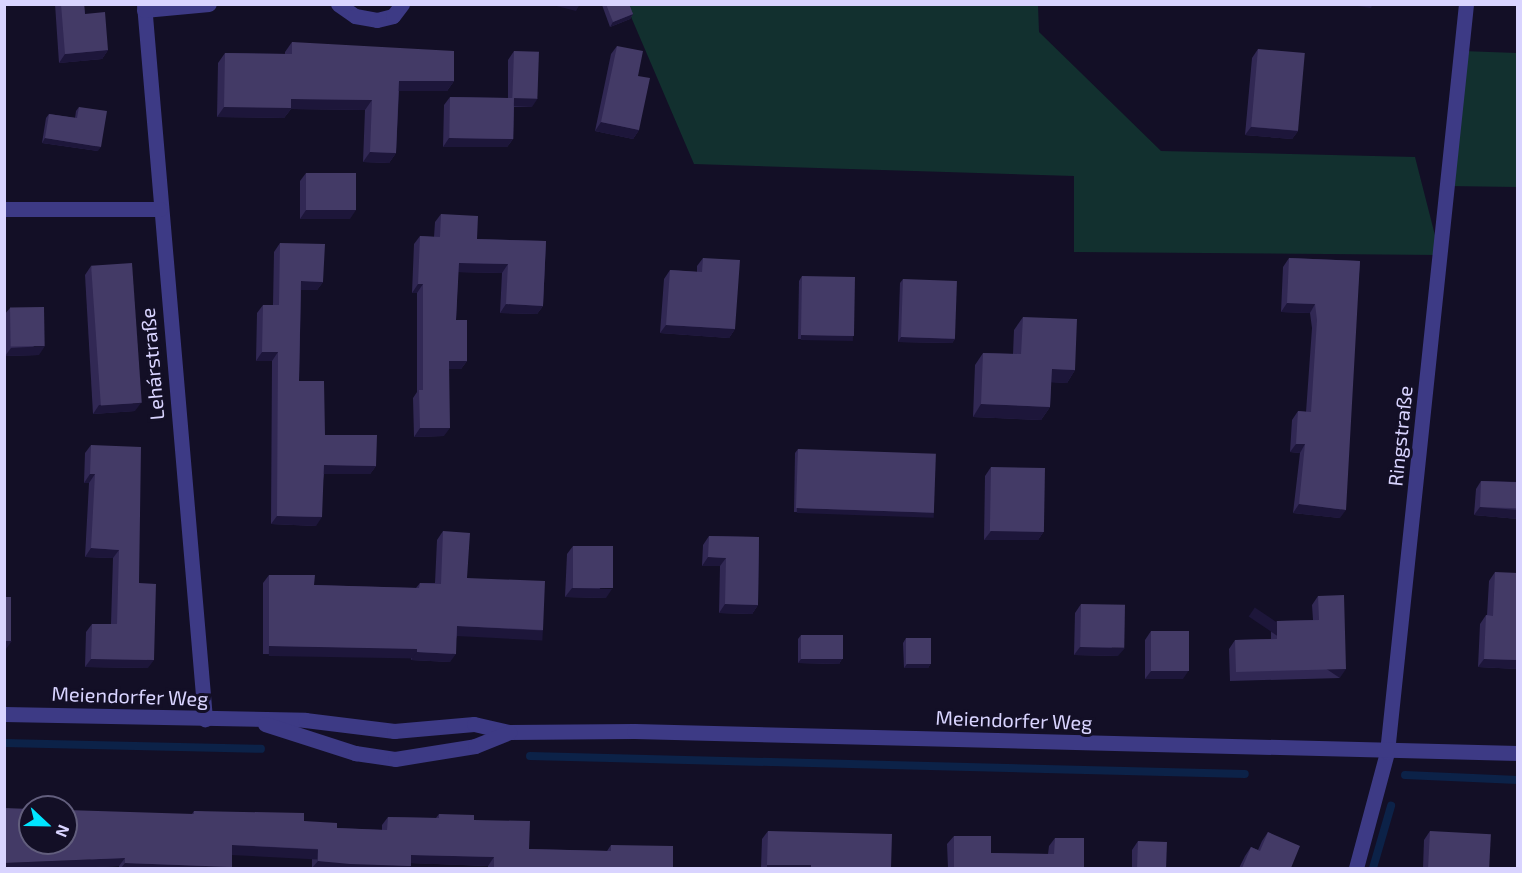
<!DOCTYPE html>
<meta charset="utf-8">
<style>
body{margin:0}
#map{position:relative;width:1522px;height:873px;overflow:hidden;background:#130f26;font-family:"Exo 2",sans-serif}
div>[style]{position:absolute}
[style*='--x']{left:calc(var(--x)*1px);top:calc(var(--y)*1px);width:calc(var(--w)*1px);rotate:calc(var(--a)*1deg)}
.green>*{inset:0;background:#12302f}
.stream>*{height:8px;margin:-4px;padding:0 4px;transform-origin:4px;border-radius:4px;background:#0c2248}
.minor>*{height:15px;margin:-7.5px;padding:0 7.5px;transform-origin:7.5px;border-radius:7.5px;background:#3d3a85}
.tertiary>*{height:15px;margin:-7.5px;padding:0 7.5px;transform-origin:7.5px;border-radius:7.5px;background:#3d3a85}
.wall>*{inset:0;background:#312854}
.shaded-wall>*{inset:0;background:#1d163a;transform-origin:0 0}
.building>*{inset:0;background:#433a66;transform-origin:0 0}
span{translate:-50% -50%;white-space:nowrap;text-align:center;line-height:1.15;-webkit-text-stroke:6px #130f26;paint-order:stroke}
.street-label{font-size:20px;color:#d9d4ff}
.frame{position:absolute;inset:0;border:6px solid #d9d4ff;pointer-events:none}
.north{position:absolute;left:18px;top:795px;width:60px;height:60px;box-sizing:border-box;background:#130f26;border:2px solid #625e7d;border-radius:50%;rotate:112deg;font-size:16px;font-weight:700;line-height:24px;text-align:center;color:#d9d4ff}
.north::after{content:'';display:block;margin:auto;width:21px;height:27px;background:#00e5ff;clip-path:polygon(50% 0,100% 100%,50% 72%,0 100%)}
</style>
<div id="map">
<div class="green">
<i style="clip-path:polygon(626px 5px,1038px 5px,1039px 32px,1161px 151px,1415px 157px,1440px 255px,1074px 252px,1074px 176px,694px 164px)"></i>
<i style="clip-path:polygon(1462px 51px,1517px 53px,1517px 187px,1448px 186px)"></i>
</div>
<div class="stream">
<i style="--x:4;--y:743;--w:257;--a:1.3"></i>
<i style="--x:530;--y:756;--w:715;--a:1.44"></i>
<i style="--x:1405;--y:775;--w:113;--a:2.5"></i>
<i style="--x:1373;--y:868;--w:65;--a:-73.8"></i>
</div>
<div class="minor">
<i style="--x:144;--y:4;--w:718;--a:85.12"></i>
<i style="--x:338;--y:4;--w:21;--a:35"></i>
<i style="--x:355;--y:16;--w:22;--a:10"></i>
<i style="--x:377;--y:20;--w:16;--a:-14"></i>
<i style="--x:393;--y:16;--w:15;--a:-53"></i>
<i style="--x:144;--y:10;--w:65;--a:-5.3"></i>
<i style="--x:4;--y:209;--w:156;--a:0"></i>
<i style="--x:1356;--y:868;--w:120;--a:-75"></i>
<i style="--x:1387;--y:752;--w:752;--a:-83.97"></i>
</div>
<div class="tertiary">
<i style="--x:4;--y:714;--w:301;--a:1.1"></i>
<i style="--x:305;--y:720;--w:90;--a:7"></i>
<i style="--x:394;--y:731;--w:80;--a:-5"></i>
<i style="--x:474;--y:724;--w:36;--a:13"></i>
<i style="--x:509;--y:732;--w:125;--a:-0.5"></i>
<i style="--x:634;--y:731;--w:884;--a:1.43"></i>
<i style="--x:265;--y:724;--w:95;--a:17.9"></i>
<i style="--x:355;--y:753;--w:40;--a:8.5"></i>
<i style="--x:395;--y:759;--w:81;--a:-9.2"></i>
<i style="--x:475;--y:746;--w:37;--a:-22"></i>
</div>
<div class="wall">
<i style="clip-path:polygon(55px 4px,84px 4px,85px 14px,108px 50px,102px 59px,59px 63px)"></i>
<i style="clip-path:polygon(602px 4px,629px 4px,633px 14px,630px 19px,610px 27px,602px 5px)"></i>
<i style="clip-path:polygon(292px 42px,454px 81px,447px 91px,399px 91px,396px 153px,389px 163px,363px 162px,365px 110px,291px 109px,284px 118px,217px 117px,218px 63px,225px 53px,285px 54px,285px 52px)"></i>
<i style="clip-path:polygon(617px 46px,638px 76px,639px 130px,633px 139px,595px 131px,611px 54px)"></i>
<i style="clip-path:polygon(1258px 49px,1298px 131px,1292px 139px,1245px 135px,1252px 58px)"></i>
<i style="clip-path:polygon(514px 51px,532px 107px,514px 107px,513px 139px,507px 147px,443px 147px,444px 105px,450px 97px,508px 98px,508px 60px)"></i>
<i style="clip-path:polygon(79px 107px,98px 151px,42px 143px,46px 118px,49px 114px,75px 118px,76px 111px)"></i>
<i style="clip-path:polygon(306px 173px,350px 219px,300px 219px,300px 181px)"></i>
<i style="clip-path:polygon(441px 214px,477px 239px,546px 241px,543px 306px,537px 314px,500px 313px,502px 273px,458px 272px,456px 320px,467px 361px,461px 369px,449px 369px,444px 436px,414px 437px,413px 398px,417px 392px,417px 293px,412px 293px,414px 244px,420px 236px,434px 237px,435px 222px)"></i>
<i style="clip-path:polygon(280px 243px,323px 282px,317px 290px,301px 290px,299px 381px,325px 435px,376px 466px,370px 474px,324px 474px,316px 526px,271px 524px,272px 361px,256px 361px,257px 313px,263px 305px,273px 305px,274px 252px)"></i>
<i style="clip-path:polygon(703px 258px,735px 329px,729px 338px,660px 333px,664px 279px,670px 270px,697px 272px,697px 266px)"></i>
<i style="clip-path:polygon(1289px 258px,1360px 261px,1340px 518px,1293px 513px,1300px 453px,1290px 452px,1292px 420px,1298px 411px,1306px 412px,1312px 328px,1310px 313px,1281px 312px,1283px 267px)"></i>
<i style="clip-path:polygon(91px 266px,135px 411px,93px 414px,85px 275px)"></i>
<i style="clip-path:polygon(802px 276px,853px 336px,850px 340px,798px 339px,799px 281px)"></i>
<i style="clip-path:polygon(903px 279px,955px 339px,952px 343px,898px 342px,900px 283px)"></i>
<i style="clip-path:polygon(10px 308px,39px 355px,5px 356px,4px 315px)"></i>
<i style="clip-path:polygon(1023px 317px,1075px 370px,1067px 383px,1051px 382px,1050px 407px,1041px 420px,973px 417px,975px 365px,983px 353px,1013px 354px,1014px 330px)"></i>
<i style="clip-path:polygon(91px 445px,139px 583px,148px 668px,85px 667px,86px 632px,92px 624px,111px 624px,113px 558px,85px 557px,89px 483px,84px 483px,85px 453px)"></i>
<i style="clip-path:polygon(798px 449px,934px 512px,931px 516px,794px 512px,795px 453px)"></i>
<i style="clip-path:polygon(991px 467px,1044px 531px,1038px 540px,984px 540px,985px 476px)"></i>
<i style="clip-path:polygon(1481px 481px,1518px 482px,1518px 519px,1474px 515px,1476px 489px)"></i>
<i style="clip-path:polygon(443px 531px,467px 578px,543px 630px,537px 638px,457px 635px,450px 662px,411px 660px,411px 657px,263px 654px,263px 583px,269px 575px,314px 585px,416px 588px,420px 583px,435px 583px,437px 540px)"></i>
<i style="clip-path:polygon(709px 536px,759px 537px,758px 605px,752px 614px,719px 613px,720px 566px,702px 566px,703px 545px)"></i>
<i style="clip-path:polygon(573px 546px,606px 598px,565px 597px,567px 554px)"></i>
<i style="clip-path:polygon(1495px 572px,1518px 669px,1478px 667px,1480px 624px,1486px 615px,1487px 615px,1489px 581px)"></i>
<i style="clip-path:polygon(1318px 596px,1340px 678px,1230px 681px,1229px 649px,1235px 640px,1271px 639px,1271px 629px,1277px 621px,1313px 620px,1312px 605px)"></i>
<i style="clip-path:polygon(1081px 604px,1118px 656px,1074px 655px,1075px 613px)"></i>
<i style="clip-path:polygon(1151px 631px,1183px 679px,1145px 679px,1145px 640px)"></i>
<i style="clip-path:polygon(801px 635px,842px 659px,839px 664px,798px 663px,798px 639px)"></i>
<i style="clip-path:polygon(906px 638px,931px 663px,928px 668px,904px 668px,903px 643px)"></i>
<i style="clip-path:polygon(194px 811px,304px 821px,337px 828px,382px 830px,382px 825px,388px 817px,436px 818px,439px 814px,474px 820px,529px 849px,607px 851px,611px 845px,673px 868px,488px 868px,488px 866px,411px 863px,409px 868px,312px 868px,312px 857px,232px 854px,231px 868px,119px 868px,119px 866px,72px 868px,192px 814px)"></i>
<i style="clip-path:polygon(768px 831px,891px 868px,761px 868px,762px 839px)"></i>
<i style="clip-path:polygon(1430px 831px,1489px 868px,1423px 868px,1424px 840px)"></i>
<i style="clip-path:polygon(1268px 832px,1291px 868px,1239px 868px,1245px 856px,1251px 847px,1258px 850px,1262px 841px)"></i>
<i style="clip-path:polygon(954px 836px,991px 853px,1048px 854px,1049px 846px,1055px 838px,1084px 868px,948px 868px,947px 844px)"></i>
<i style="clip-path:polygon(1138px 841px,1167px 868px,1132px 868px,1132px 850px)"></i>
</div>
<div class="shaded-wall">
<i style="clip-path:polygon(549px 4px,580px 4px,576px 11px)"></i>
<i style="clip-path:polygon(1344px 4px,1373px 4px,1371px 8px)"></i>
<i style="clip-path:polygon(633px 14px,630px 19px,610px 27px,613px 22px)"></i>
<i style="clip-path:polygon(108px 50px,102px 59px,59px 63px,65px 54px)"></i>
<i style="clip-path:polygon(399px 81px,454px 81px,447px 91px,392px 91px)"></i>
<i style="clip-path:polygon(514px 98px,538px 98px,532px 107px,508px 106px)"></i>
<i style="clip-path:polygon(291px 99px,372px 100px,365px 110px,291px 109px,284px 118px,217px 117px,224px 107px)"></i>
<i style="clip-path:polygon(601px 122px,639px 130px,633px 139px,595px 131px)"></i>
<i style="clip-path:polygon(1251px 127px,1298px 131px,1292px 139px,1245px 135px)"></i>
<i style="clip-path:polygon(45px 138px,101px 147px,98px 151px,42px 143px)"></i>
<i style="clip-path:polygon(449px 138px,513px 139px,507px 147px,443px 147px)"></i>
<i style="clip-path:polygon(370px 152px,396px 153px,389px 163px,363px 162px)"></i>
<i style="clip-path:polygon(306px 210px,356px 210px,350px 219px,300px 219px)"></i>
<i style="clip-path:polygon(459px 263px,508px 264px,502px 273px,453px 272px)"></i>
<i style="clip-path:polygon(301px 281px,323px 282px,317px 290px,295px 290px)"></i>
<i style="clip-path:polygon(418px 284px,423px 284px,417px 293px,412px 293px)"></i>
<i style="clip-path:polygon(1287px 303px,1315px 304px,1310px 313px,1281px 312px)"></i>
<i style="clip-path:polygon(506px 304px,543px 306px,537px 314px,500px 313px)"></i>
<i style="clip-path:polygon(666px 325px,735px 329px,729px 338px,660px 333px)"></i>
<i style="left:801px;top:335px;width:52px;height:5px;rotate:1deg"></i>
<i style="clip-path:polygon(901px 337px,955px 339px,952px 343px,898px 342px)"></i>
<i style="clip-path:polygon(45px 346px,39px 355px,5px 356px,11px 348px)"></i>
<i style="clip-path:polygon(262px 352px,278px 352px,272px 361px,256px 361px)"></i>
<i style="clip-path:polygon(449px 361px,467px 361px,461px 369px,443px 369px)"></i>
<i style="clip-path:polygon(1052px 369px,1075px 370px,1067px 383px,1043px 382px)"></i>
<i style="clip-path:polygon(141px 403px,135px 411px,93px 414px,99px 405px)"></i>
<i style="clip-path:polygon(981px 404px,1050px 407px,1041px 420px,973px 417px)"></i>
<i style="clip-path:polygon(420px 428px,450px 428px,444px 436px,414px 437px)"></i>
<i style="clip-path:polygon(1296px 444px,1305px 444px,1300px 453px,1290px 452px)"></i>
<i style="clip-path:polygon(324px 465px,376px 466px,370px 474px,318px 474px)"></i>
<i style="clip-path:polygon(90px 474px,95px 474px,89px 483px,84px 483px)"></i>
<i style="clip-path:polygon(1299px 504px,1346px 510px,1340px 518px,1293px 513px)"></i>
<i style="clip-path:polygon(1480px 507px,1518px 510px,1518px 519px,1474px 515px)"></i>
<i style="left:797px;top:508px;width:137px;height:5px;rotate:2deg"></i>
<i style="clip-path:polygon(277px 516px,322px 517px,316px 526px,271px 524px)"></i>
<i style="clip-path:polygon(991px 531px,1044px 531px,1038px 540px,984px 540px)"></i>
<i style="clip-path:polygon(91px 548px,119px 550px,113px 558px,85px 557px)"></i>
<i style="clip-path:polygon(708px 557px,726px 558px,720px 566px,702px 566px)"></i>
<i style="clip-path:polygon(572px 588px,612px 589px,606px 598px,565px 597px)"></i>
<i style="clip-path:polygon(725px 604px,758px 605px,752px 614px,719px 613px)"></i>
<i style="left:457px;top:626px;width:86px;height:10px;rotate:3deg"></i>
<i style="clip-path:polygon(4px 641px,12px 641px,6px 649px,4px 649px)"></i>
<i style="left:269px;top:646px;width:148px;height:10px;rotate:1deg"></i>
<i style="clip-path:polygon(1080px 647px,1125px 648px,1118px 656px,1074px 655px)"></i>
<i style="clip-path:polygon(417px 652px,456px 654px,450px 662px,411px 660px)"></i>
<i style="clip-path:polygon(91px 659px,154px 660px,148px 668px,85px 667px)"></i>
<i style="clip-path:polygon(801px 659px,842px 659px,839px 664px,798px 663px)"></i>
<i style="clip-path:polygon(1484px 659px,1518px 660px,1518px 669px,1478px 667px)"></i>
<i style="clip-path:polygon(931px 663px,928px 668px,904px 668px,907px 664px)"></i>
<i style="left:1346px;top:669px;width:11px;height:110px;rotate:124deg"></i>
<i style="clip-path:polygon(1189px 670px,1183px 679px,1145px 679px,1151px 671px)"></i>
<i style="left:232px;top:845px;width:86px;height:10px;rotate:3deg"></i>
<i style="clip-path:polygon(411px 855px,494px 857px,488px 866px,405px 863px)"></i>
<i style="clip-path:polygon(125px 858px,119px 866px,72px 868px,4px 868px,4px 863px)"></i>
<i style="clip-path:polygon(318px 861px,411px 866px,409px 868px,312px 868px)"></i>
<i style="clip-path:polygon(125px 863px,232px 867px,231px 868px,121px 868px)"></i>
<i style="left:767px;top:865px;width:44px;height:4px"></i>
</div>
<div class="building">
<i style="clip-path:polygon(61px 4px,84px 4px,85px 14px,105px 12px,108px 50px,65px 54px)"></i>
<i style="clip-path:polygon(606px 4px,629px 4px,633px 14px,613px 22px)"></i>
<i style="clip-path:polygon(292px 42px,454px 51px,454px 81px,399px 81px,396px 153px,370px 152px,372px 100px,291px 99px,291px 108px,224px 107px,225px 53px,292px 54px)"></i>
<i style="clip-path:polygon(617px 46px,643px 51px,638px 76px,650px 78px,639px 130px,601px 122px)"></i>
<i style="left:1258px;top:49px;width:47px;height:78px;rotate:5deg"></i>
<i style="left:514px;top:51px;width:25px;height:47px;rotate:2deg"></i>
<i style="left:450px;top:97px;width:64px;height:41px;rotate:1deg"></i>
<i style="clip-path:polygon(79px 107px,107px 111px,101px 147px,45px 138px,49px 114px,77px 118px)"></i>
<i style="left:306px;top:173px;width:50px;height:37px"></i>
<i style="clip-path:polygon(441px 214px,478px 216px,477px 239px,546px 241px,543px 306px,506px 304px,508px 264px,459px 263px,456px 320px,467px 320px,467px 361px,449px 361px,450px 428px,420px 428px,419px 390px,423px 390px,423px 284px,418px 284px,420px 236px,440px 237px)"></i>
<i style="clip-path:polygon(280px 243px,325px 244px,323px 282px,301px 281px,299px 381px,324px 381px,325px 435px,377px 435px,376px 466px,324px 465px,322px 517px,277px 516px,278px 352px,262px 352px,263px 305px,279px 305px)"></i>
<i style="clip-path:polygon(703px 258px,740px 260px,735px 329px,666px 325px,670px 270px,702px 272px)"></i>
<i style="clip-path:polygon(1289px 258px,1360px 261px,1346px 510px,1299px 504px,1305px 444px,1296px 444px,1298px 411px,1311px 412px,1317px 320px,1315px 304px,1287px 303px)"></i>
<i style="left:132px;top:263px;width:140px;height:41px;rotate:86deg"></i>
<i style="left:802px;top:276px;width:53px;height:59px;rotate:1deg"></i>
<i style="left:903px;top:279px;width:54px;height:58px;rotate:2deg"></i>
<i style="left:44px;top:307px;width:39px;height:34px;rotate:89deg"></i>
<i style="clip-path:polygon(1023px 317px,1077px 319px,1075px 370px,1052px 369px,1050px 407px,981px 404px,983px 353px,1021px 354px)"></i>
<i style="clip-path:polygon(91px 445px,141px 447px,139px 583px,156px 584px,154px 660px,91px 659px,92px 624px,117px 624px,119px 550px,91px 548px,95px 474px,90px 474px)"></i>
<i style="left:798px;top:449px;width:138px;height:59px;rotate:2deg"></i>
<i style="left:991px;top:467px;width:54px;height:64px;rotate:1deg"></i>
<i style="left:1481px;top:481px;width:37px;height:26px;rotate:2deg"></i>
<i style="clip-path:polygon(443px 531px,470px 533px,467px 578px,545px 581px,543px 630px,457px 626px,456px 654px,417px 652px,417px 649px,269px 646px,269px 575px,315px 575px,314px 585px,419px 588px,420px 583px,441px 584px)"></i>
<i style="clip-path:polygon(709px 536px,759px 537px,758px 605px,725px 604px,726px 558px,708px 557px)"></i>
<i style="left:573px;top:546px;width:40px;height:42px"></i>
<i style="clip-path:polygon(1495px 572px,1518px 573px,1518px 660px,1484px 659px,1486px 615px,1493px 616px)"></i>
<i style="clip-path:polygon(1344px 595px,1346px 669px,1236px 672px,1235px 640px,1277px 639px,1277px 621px,1319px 620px,1318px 596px)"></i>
<i style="left:4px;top:597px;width:7px;height:44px"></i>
<i style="left:1081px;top:604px;width:44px;height:43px;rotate:1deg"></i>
<i style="left:1151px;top:631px;width:38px;height:40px"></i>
<i style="left:801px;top:635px;width:42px;height:24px"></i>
<i style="left:906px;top:638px;width:25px;height:26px"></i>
<i style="clip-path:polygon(4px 808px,30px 809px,30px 843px,66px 843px,66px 810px,194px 814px,194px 811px,304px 813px,304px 821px,337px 823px,337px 828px,387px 830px,388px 817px,439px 818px,439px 814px,474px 815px,474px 820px,530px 821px,529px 849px,611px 851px,611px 845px,673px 846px,673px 868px,494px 868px,494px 857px,411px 855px,411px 866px,350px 864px,318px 861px,318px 849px,232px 845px,232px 867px,125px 863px,125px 858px,4px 863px)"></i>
<i style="clip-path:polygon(768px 831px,892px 834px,891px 868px,811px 868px,811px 865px,767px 865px)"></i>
<i style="left:1430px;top:831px;width:61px;height:37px;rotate:3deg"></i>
<i style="clip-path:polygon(1268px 832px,1300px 846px,1291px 868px,1242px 868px,1251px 847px,1260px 851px)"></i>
<i style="clip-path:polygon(954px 836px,991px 836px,991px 853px,1054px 854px,1055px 838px,1084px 838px,1084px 868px,954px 868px)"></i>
<i style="left:1138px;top:841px;width:29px;height:27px;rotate:2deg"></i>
</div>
<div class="street-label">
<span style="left:152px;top:364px;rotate:-95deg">Lehárstraße</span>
<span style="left:1400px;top:436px;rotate:-84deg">Ringstraße</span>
<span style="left:130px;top:696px;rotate:2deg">Meiendorfer Weg</span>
<span style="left:1014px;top:720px;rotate:2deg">Meiendorfer Weg</span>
</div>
<div class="frame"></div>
<div class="north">N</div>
</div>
